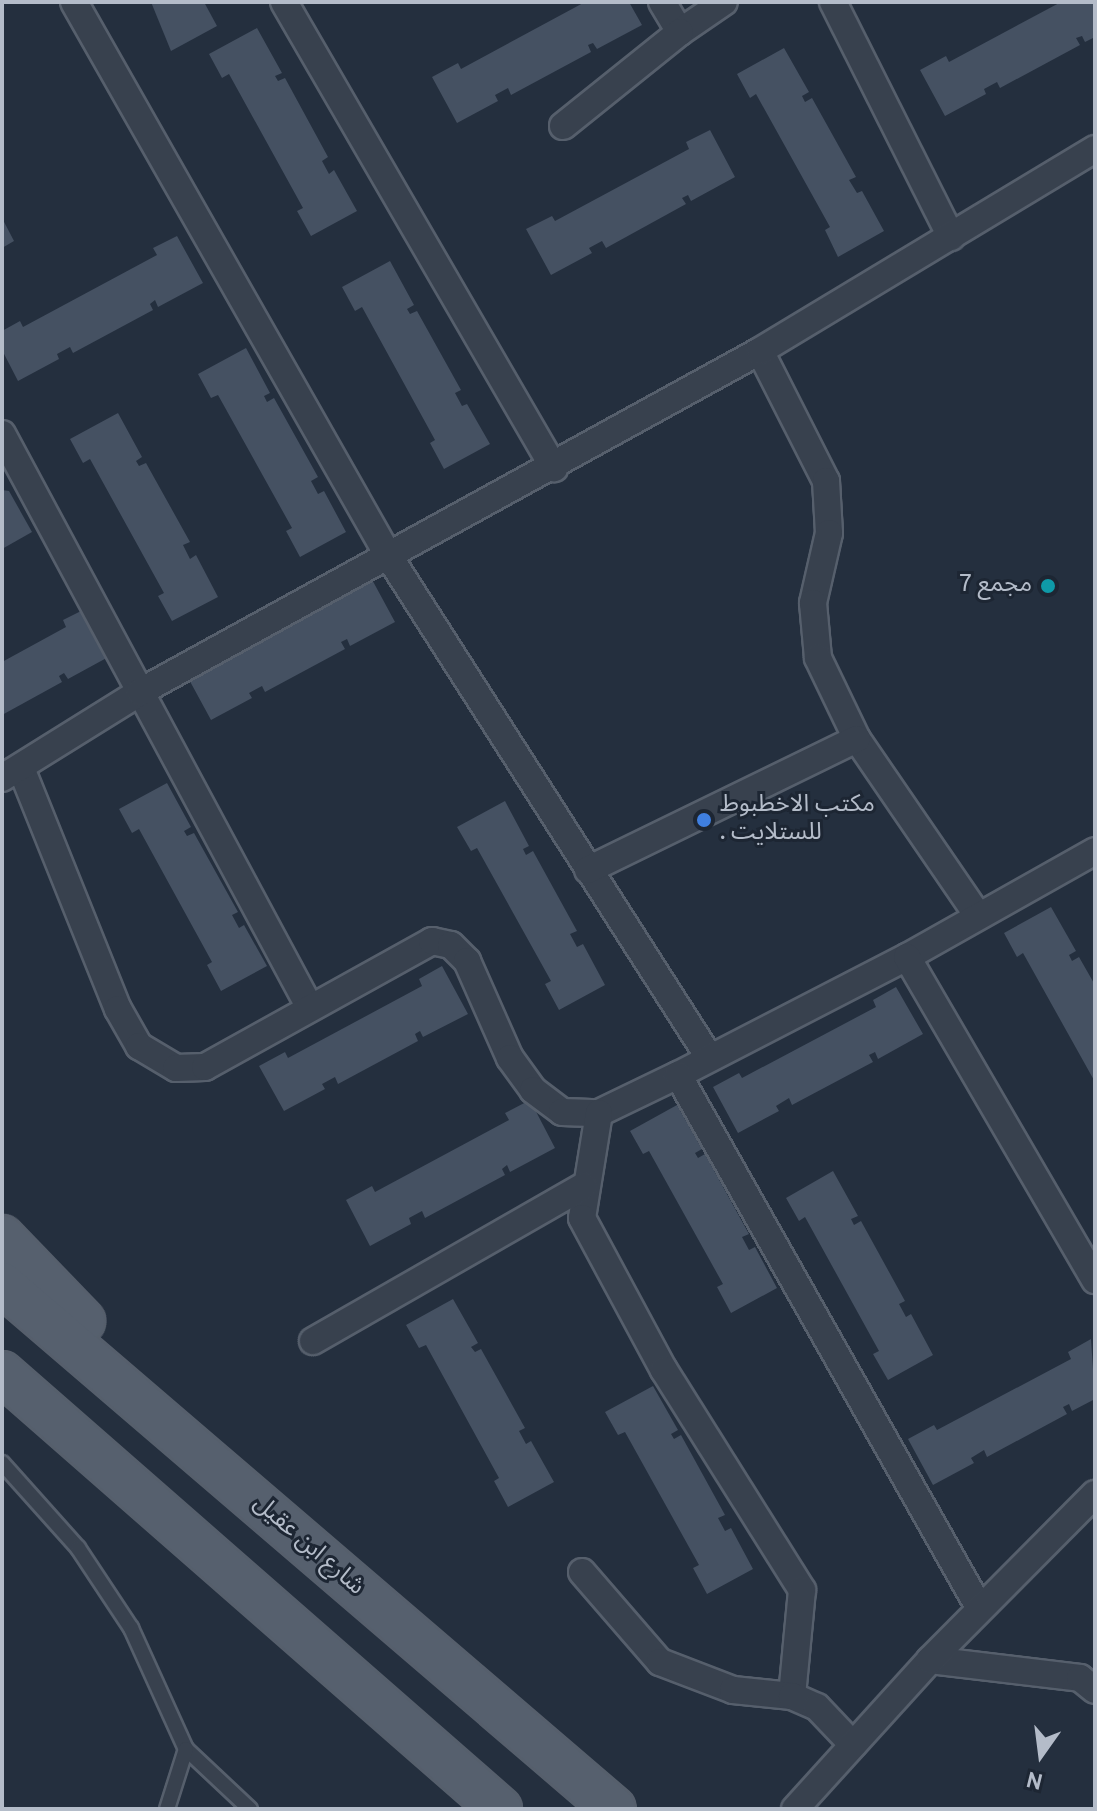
<!DOCTYPE html>
<meta charset="utf-8">
<style>
body{margin:0}
#map{position:relative;width:1097px;height:1811px;overflow:hidden;background:#242f3e;font-family:Overpass,"Noto Sans Arabic",sans-serif}
div>[style]{position:absolute}
[style*='--x']{left:calc(var(--x)*1px);top:calc(var(--y)*1px);width:calc(var(--w)*1px);rotate:calc(var(--a)*1deg)}
.building>*{inset:0;background:#455162}
.roads{filter:drop-shadow(2px 0 #565f6c) drop-shadow(-2px 0 #565f6c) drop-shadow(0 2px #565f6c) drop-shadow(0 -2px #565f6c)}
.service>*{height:14px;margin:-7px;padding:0 7px;transform-origin:7px;border-radius:7px;background:#38414e}
.minor>*{height:26px;margin:-13px;padding:0 13px;transform-origin:13px;border-radius:13px;background:#38414e}
.primary>*{height:42px;margin:-21px;padding:0 21px;transform-origin:21px;border-radius:21px;background:#56606e}
.dots>*{width:22px;height:22px;translate:-50% -50%;box-sizing:border-box;border:4px solid #1d2633;border-radius:50%}
span{translate:-50% -50%;white-space:nowrap;text-align:center;line-height:1.15;-webkit-text-stroke:6px #1d2633;paint-order:stroke}
.poi-label{font-size:24px;color:#b4bcc9}
.right{translate:-100% -50%;text-align:right}
.left{translate:0 -50%;text-align:left}
.street-label{font-size:24px;color:#b4bcc9}
.frame{position:absolute;inset:0;border:4px solid #b4bcc9;pointer-events:none}
.north{position:absolute;left:1001px;top:1715px;width:80px;height:80px;-webkit-text-stroke:6px #1d2633;paint-order:stroke;rotate:194deg;font-size:22px;font-weight:700;line-height:32px;text-align:center;color:#b4bcc9}
.north::after{content:'';display:block;margin:auto;width:28px;height:36px;background:#b4bcc9;clip-path:polygon(50% 0,100% 100%,50% 72%,0 100%)}
</style>
<div id="map">
<div class="building">
<i style="clip-path:polygon(151px 2px,204px 2px,217px 26px,171px 51px)"></i>
<i style="clip-path:polygon(585px 2px,629px 2px,642px 25px,597px 49px,593px 43px,588px 45px,591px 52px,511px 95px,508px 88px,495px 95px,498px 101px,457px 123px,432px 77px,458px 63px,461px 69px)"></i>
<i style="clip-path:polygon(1061px 2px,1095px 2px,1095px 37px,1085px 42px,1082px 36px,1076px 38px,1080px 45px,1000px 88px,997px 82px,984px 89px,986px 94px,945px 116px,920px 70px,946px 56px,949px 62px)"></i>
<i style="clip-path:polygon(257px 28px,282px 73px,275px 76px,278px 81px,285px 78px,328px 157px,322px 161px,329px 174px,334px 170px,357px 211px,311px 236px,297px 211px,303px 208px,229px 74px,222px 78px,209px 54px)"></i>
<i style="clip-path:polygon(784px 48px,809px 92px,802px 96px,805px 102px,812px 98px,856px 177px,849px 180px,857px 193px,862px 191px,884px 231px,838px 257px,825px 230px,830px 227px,756px 94px,750px 98px,737px 74px)"></i>
<i style="clip-path:polygon(710px 130px,735px 177px,691px 201px,688px 195px,682px 198px,686px 204px,606px 248px,602px 241px,589px 248px,592px 253px,551px 275px,526px 229px,552px 216px,555px 221px,689px 149px,686px 142px)"></i>
<i style="clip-path:polygon(2px 218px,14px 241px,2px 248px)"></i>
<i style="clip-path:polygon(177px 236px,203px 283px,158px 307px,155px 300px,150px 304px,153px 310px,73px 353px,70px 347px,57px 354px,59px 359px,18px 381px,2px 350px,2px 331px,20px 321px,23px 327px,157px 255px,153px 248px)"></i>
<i style="clip-path:polygon(390px 261px,414px 305px,407px 309px,410px 314px,417px 311px,461px 390px,455px 393px,462px 406px,467px 404px,490px 444px,444px 469px,430px 443px,435px 440px,362px 307px,355px 311px,342px 287px)"></i>
<i style="clip-path:polygon(246px 348px,270px 393px,264px 396px,267px 402px,274px 398px,318px 477px,311px 481px,318px 494px,324px 491px,346px 532px,300px 557px,286px 531px,292px 528px,218px 395px,211px 398px,198px 374px)"></i>
<i style="clip-path:polygon(118px 413px,142px 457px,136px 461px,139px 466px,146px 463px,190px 542px,183px 545px,190px 559px,196px 555px,218px 597px,172px 621px,158px 596px,164px 593px,90px 459px,83px 463px,70px 439px)"></i>
<i style="clip-path:polygon(2px 490px,9px 491px,32px 532px,2px 549px)"></i>
<i style="clip-path:polygon(369px 574px,395px 622px,350px 646px,347px 639px,341px 642px,345px 649px,265px 692px,262px 686px,249px 693px,252px 698px,211px 720px,186px 674px,211px 660px,215px 666px,349px 594px,345px 587px)"></i>
<i style="clip-path:polygon(87px 608px,112px 655px,68px 679px,64px 673px,59px 676px,62px 682px,2px 715px,2px 662px,66px 627px,63px 620px)"></i>
<i style="clip-path:polygon(167px 783px,191px 827px,184px 831px,187px 836px,194px 833px,238px 912px,232px 915px,239px 928px,244px 925px,267px 966px,221px 991px,207px 965px,212px 962px,139px 829px,132px 833px,119px 809px)"></i>
<i style="clip-path:polygon(505px 801px,529px 846px,523px 849px,526px 855px,533px 851px,577px 931px,570px 934px,577px 947px,583px 944px,605px 985px,559px 1010px,545px 984px,551px 981px,477px 848px,471px 851px,457px 827px)"></i>
<i style="clip-path:polygon(1051px 907px,1076px 951px,1069px 955px,1072px 961px,1079px 957px,1095px 985px,1095px 1082px,1023px 953px,1017px 957px,1004px 933px)"></i>
<i style="clip-path:polygon(442px 966px,468px 1014px,423px 1037px,420px 1031px,415px 1034px,418px 1041px,338px 1084px,335px 1077px,322px 1084px,325px 1089px,284px 1111px,259px 1066px,285px 1052px,288px 1058px,422px 986px,419px 979px)"></i>
<i style="clip-path:polygon(896px 987px,923px 1034px,878px 1059px,875px 1052px,869px 1055px,873px 1062px,792px 1105px,789px 1098px,776px 1106px,779px 1111px,738px 1133px,713px 1087px,739px 1073px,742px 1078px,876px 1007px,873px 1000px)"></i>
<i style="clip-path:polygon(530px 1100px,555px 1148px,510px 1172px,507px 1165px,502px 1169px,505px 1175px,425px 1218px,422px 1211px,409px 1218px,411px 1224px,370px 1246px,346px 1200px,372px 1186px,375px 1192px,509px 1120px,505px 1113px)"></i>
<i style="clip-path:polygon(677px 1105px,702px 1149px,695px 1153px,698px 1158px,705px 1154px,749px 1234px,742px 1237px,749px 1250px,755px 1247px,777px 1288px,731px 1313px,717px 1287px,723px 1284px,649px 1151px,643px 1154px,630px 1131px)"></i>
<i style="clip-path:polygon(833px 1171px,858px 1216px,851px 1219px,854px 1225px,861px 1221px,905px 1301px,899px 1304px,906px 1317px,911px 1314px,933px 1355px,888px 1380px,873px 1354px,879px 1351px,805px 1217px,799px 1221px,786px 1198px)"></i>
<i style="clip-path:polygon(453px 1299px,478px 1343px,471px 1347px,475px 1352px,481px 1349px,525px 1428px,519px 1431px,526px 1444px,531px 1441px,554px 1482px,508px 1507px,494px 1481px,499px 1478px,426px 1345px,419px 1348px,406px 1325px)"></i>
<i style="clip-path:polygon(1091px 1339px,1095px 1399px,1072px 1411px,1069px 1404px,1063px 1407px,1067px 1414px,987px 1457px,984px 1450px,971px 1458px,974px 1463px,933px 1485px,908px 1439px,934px 1425px,937px 1430px,1071px 1359px,1068px 1352px)"></i>
<i style="clip-path:polygon(653px 1386px,678px 1430px,671px 1434px,674px 1439px,681px 1435px,725px 1515px,718px 1518px,725px 1531px,731px 1528px,753px 1569px,707px 1594px,693px 1568px,699px 1565px,625px 1432px,618px 1435px,605px 1412px)"></i>
</div>
<div class="roads">
<div class="service">
<i style="--x:2;--y:1463;--w:114;--a:48.2"></i>
<i style="--x:78;--y:1548;--w:96;--a:56.5"></i>
<i style="--x:131;--y:1628;--w:133;--a:65.6"></i>
<i style="--x:186;--y:1749;--w:88;--a:43.2"></i>
<i style="--x:167;--y:1809;--w:63;--a:-72.4"></i>
</div>
<div class="minor">
<i style="--x:74;--y:2;--w:636;--a:60.41"></i>
<i style="--x:388;--y:555;--w:596;--a:57.4"></i>
<i style="--x:284;--y:2;--w:539;--a:59.91"></i>
<i style="--x:662;--y:2;--w:35;--a:59"></i>
<i style="--x:680;--y:32;--w:53;--a:-34.3"></i>
<i style="--x:833;--y:2;--w:263;--a:63.3"></i>
<i style="--x:563;--y:126;--w:150;--a:-38.8"></i>
<i style="--x:760;--y:351;--w:146;--a:63.1"></i>
<i style="--x:826;--y:481;--w:52;--a:86.7"></i>
<i style="--x:829;--y:533;--w:72;--a:102.9"></i>
<i style="--x:813;--y:603;--w:55;--a:84.8"></i>
<i style="--x:818;--y:658;--w:90;--a:64.3"></i>
<i style="--x:857;--y:739;--w:214;--a:55.6"></i>
<i style="--x:2;--y:434;--w:651;--a:61.78"></i>
<i style="--x:21;--y:768;--w:260;--a:68.1"></i>
<i style="--x:118;--y:1009;--w:43;--a:60.4"></i>
<i style="--x:139;--y:1046;--w:43;--a:30.7"></i>
<i style="--x:176;--y:1068;--w:29;--a:-2"></i>
<i style="--x:205;--y:1067;--w:260;--a:-29"></i>
<i style="--x:432;--y:941;--w:19;--a:12"></i>
<i style="--x:451;--y:945;--w:23;--a:45"></i>
<i style="--x:467;--y:961;--w:106;--a:66.1"></i>
<i style="--x:510;--y:1058;--w:39;--a:54"></i>
<i style="--x:533;--y:1090;--w:36;--a:37"></i>
<i style="--x:562;--y:1112;--w:37;--a:2"></i>
<i style="--x:599;--y:1113;--w:88;--a:-25.7"></i>
<i style="--x:678;--y:1075;--w:258;--a:-27.3"></i>
<i style="--x:907;--y:957;--w:216;--a:-29.4"></i>
<i style="--x:2;--y:778;--w:163;--a:-31.9"></i>
<i style="--x:140;--y:692;--w:708;--a:-28.81"></i>
<i style="--x:760;--y:351;--w:391;--a:-31.1"></i>
<i style="--x:588;--y:870;--w:299;--a:-26"></i>
<i style="--x:907;--y:957;--w:374;--a:59.8"></i>
<i style="--x:678;--y:1075;--w:613;--a:60.51"></i>
<i style="--x:599;--y:1113;--w:106;--a:99.2"></i>
<i style="--x:582;--y:1218;--w:173;--a:61.7"></i>
<i style="--x:664;--y:1370;--w:260;--a:57.9"></i>
<i style="--x:802;--y:1590;--w:106;--a:95.4"></i>
<i style="--x:313;--y:1341;--w:312;--a:-29.8"></i>
<i style="--x:582;--y:1572;--w:119;--a:49.1"></i>
<i style="--x:660;--y:1662;--w:78;--a:21"></i>
<i style="--x:733;--y:1690;--w:59;--a:5.8"></i>
<i style="--x:792;--y:1696;--w:27;--a:24"></i>
<i style="--x:817;--y:1707;--w:52;--a:46.5"></i>
<i style="--x:930;--y:1660;--w:151;--a:6.8"></i>
<i style="--x:1080;--y:1678;--w:19;--a:39"></i>
<i style="--x:795;--y:1809;--w:201;--a:-47.8"></i>
<i style="--x:930;--y:1660;--w:234;--a:-45.2"></i>
</div>
<div class="primary">
<i style="--x:2;--y:1237;--w:117;--a:46"></i>
<i style="--x:2;--y:1284;--w:806;--a:40.62"></i>
<i style="--x:2;--y:1373;--w:662;--a:41.2"></i>
</div>
</div>
<div class="dots">
<i style="left:1048px;top:586px;background:#0f9aa8"></i>
<i style="left:704px;top:820px;background:#3f7fe0"></i>
</div>
<div class="poi-label">
<span class="right" style="left:1032px;top:586px">مجمع 7</span>
<span class="left" style="left:720px;top:820px">مكتب الاخطبوط<br>. للستلايت</span>
</div>
<div class="street-label">
<span style="left:308px;top:1546px;rotate:41deg">شارع ابن عقيل</span>
</div>
<div class="frame"></div>
<div class="north">N</div>
</div>
